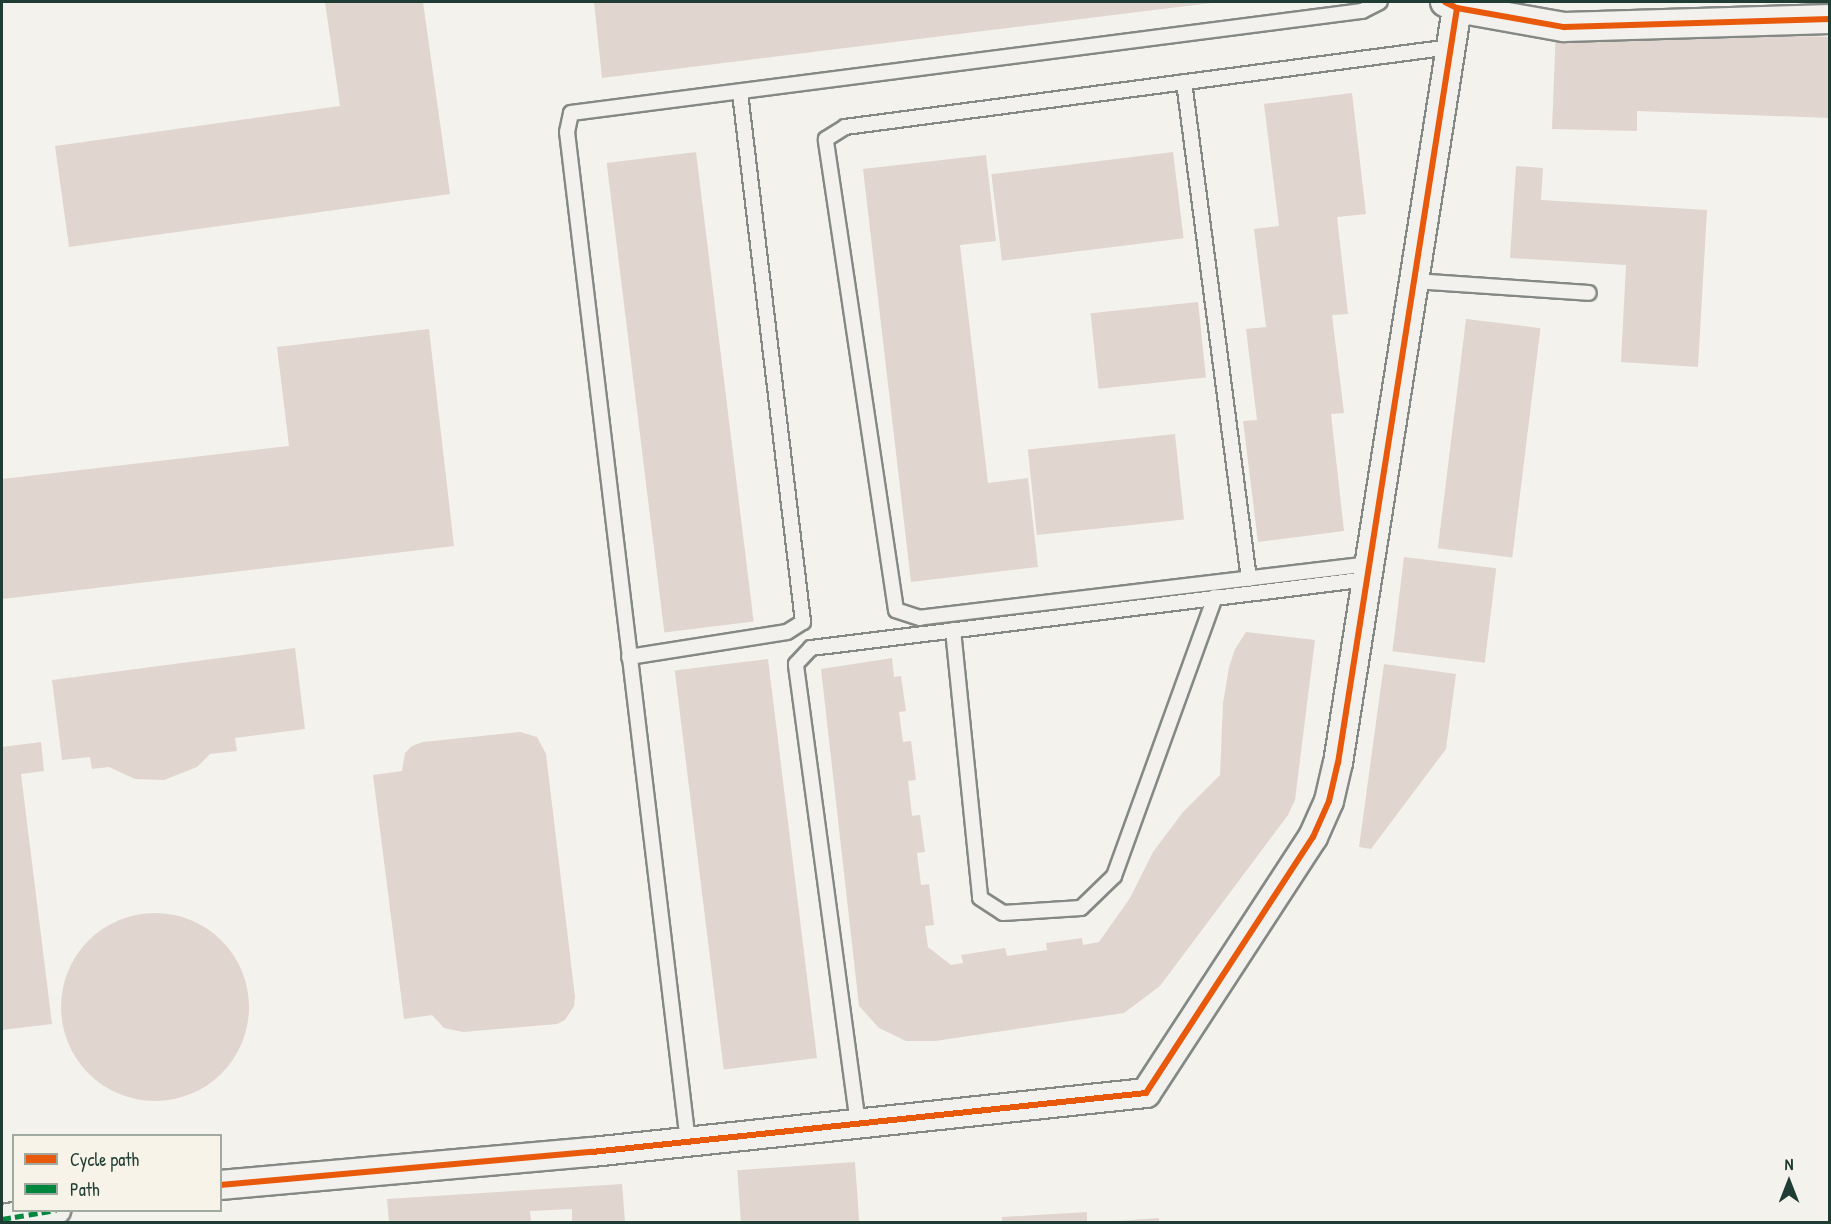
<!DOCTYPE html>
<style>
body{margin:0}
#map{position:relative;width:1831px;height:1224px;overflow:hidden;background:#f4f2ec;font-family:"Patrick Hand",sans-serif}
div>[style]{position:absolute}
[style*='--x']{left:calc(var(--x)*1px);top:calc(var(--y)*1px);width:calc(var(--w)*1px);rotate:calc(var(--a)*1deg)}
.building>*{inset:0;background:#e1d5d0;transform-origin:0 0}
.round{border-radius:50%}
.roads{filter:drop-shadow(2px 0 #848985) drop-shadow(-2px 0 #848985) drop-shadow(0 2px #848985) drop-shadow(0 -2px #848985)}
.service>*{height:14px;margin:-7px;padding:0 7px;transform-origin:7px;border-radius:7px;background:#f2f1ed}
.minor>*{height:28px;margin:-14px;padding:0 14px;transform-origin:14px;border-radius:14px;background:#f2f1ed}
.quiet>*{height:4.5px;margin-top:-2.25px;transform-origin:0;background:repeating-linear-gradient(90deg,#00873e 0 9px,transparent 0 13.5px)}
.cycleway>*{height:6px;margin:-3px;padding:0 3px;transform-origin:3px;border-radius:3px;background:#e8590c}
span{translate:-50% -50%;white-space:nowrap;text-align:center;line-height:1.15;-webkit-text-stroke:6px #f7f3e8;paint-order:stroke}
.frame{position:absolute;inset:0;border:3px solid #1f3d34;pointer-events:none}
.legend{position:absolute;left:12px;top:1134px;width:210px;height:78px;box-sizing:border-box;background:#f7f3e8;border:2px solid #a1aaa0;margin:0;padding:8px 10px;list-style:none;font-size:18px;color:#1f3d34}
.legend li{display:flex;align-items:center;gap:12px;height:30px}
.legend b{width:30px;border:2px solid #a1aaa0}
.north{position:absolute;left:1759px;top:1152px;width:60px;height:60px;-webkit-text-stroke:4px #f7f3e8;paint-order:stroke;rotate:0deg;font-size:16px;font-weight:700;line-height:24px;text-align:center;color:#1f3d34}
.north::after{content:'';display:block;margin:auto;width:21px;height:27px;background:#1f3d34;clip-path:polygon(50% 0,100% 100%,50% 72%,0 100%)}
</style>
<div id="map">
<div class="building">
<i style="clip-path:polygon(325px 2px,423px 2px,450px 194px,69px 247px,55px 146px,340px 106px)"></i>
<i style="clip-path:polygon(594px 2px,1211px 2px,1211px 3px,602px 78px)"></i>
<i style="clip-path:polygon(1556px 28px,1830px 37px,1830px 118px,1637px 111px,1637px 131px,1552px 129px)"></i>
<i style="clip-path:polygon(1352px 93px,1366px 214px,1337px 217px,1348px 314px,1332px 315px,1344px 413px,1331px 414px,1344px 531px,1258px 542px,1243px 421px,1257px 420px,1246px 329px,1266px 327px,1254px 229px,1279px 226px,1264px 104px)"></i>
<i style="left:696px;top:152px;width:473px;height:90px;rotate:83deg"></i>
<i style="left:1173px;top:152px;width:87px;height:183px;rotate:83deg"></i>
<i style="clip-path:polygon(986px 155px,996px 241px,960px 245px,988px 483px,1028px 478px,1038px 567px,911px 582px,863px 169px)"></i>
<i style="clip-path:polygon(1516px 166px,1543px 168px,1541px 200px,1707px 210px,1698px 367px,1621px 362px,1626px 265px,1510px 258px)"></i>
<i style="left:1198px;top:302px;width:76px;height:108px;rotate:84deg"></i>
<i style="left:1466px;top:319px;width:75px;height:231px;rotate:7deg"></i>
<i style="clip-path:polygon(429px 329px,454px 546px,2px 599px,2px 479px,289px 446px,277px 347px)"></i>
<i style="left:1175px;top:434px;width:86px;height:148px;rotate:84deg"></i>
<i style="left:1404px;top:557px;width:93px;height:95px;rotate:7deg"></i>
<i style="clip-path:polygon(1246px 632px,1315px 640px,1295px 800px,1288px 815px,1160px 986px,1124px 1013px,935px 1041px,906px 1041px,879px 1028px,859px 1006px,821px 669px,892px 658px,894px 677px,901px 676px,906px 711px,899px 712px,903px 742px,911px 741px,916px 780px,908px 781px,912px 816px,920px 815px,925px 852px,917px 853px,921px 885px,929px 884px,934px 925px,925px 926px,928px 947px,951px 965px,963px 963px,961px 955px,1005px 948px,1007px 956px,1047px 950px,1046px 943px,1082px 938px,1083px 945px,1099px 942px,1130px 898px,1153px 852px,1183px 812px,1220px 775px,1223px 703px,1229px 667px,1235px 649px)"></i>
<i style="clip-path:polygon(295px 648px,305px 729px,235px 738px,237px 751px,210px 754px,197px 767px,164px 780px,135px 779px,109px 767px,92px 769px,90px 757px,62px 760px,52px 680px)"></i>
<i style="left:768px;top:659px;width:402px;height:94px;rotate:83deg"></i>
<i style="clip-path:polygon(1384px 664px,1456px 674px,1446px 749px,1371px 849px,1359px 847px)"></i>
<i style="clip-path:polygon(520px 732px,537px 737px,546px 754px,575px 997px,574px 1006px,565px 1020px,557px 1024px,463px 1032px,444px 1028px,432px 1015px,404px 1019px,373px 775px,402px 771px,405px 753px,412px 746px,423px 742px)"></i>
<i style="clip-path:polygon(41px 742px,44px 771px,21px 774px,52px 1024px,2px 1030px,2px 747px)"></i>
<i class="round" style="left:61px;top:913px;width:188px;height:188px"></i>
<i style="left:855px;top:1162px;width:60px;height:118px;rotate:86deg"></i>
<i style="clip-path:polygon(622px 1184px,625px 1222px,572px 1222px,572px 1209px,530px 1211px,531px 1222px,389px 1222px,387px 1199px)"></i>
<i style="clip-path:polygon(1087px 1212px,1087px 1222px,1002px 1222px,1002px 1217px)"></i>
<i style="clip-path:polygon(1159px 1218px,1159px 1222px,1118px 1222px,1118px 1221px)"></i>
</div>
<div class="roads">
<div class="service">
<i style="--x:1184;--y:82;--w:501;--a:82.55"></i>
<i style="--x:1414;--y:281;--w:175;--a:3.9"></i>
<i style="--x:1370;--y:564;--w:453;--a:173.2"></i>
<i style="--x:920;--y:618;--w:25;--a:-162"></i>
<i style="--x:896;--y:610;--w:476;--a:-98.5"></i>
<i style="--x:826;--y:139;--w:22;--a:-32"></i>
<i style="--x:845;--y:127;--w:611;--a:-7.52"></i>
<i style="--x:953;--y:630;--w:269;--a:84.2"></i>
<i style="--x:980;--y:898;--w:27;--a:33"></i>
<i style="--x:1003;--y:913;--w:78;--a:-3.7"></i>
<i style="--x:1081;--y:908;--w:46;--a:-44.1"></i>
<i style="--x:1114;--y:876;--w:297;--a:-70.1"></i>
<i style="--x:629;--y:657;--w:160;--a:-9"></i>
<i style="--x:787;--y:632;--w:19;--a:-32"></i>
<i style="--x:803;--y:622;--w:533;--a:-96.79"></i>
<i style="--x:858;--y:1124;--w:464;--a:-97.7"></i>
<i style="--x:796;--y:664;--w:22;--a:-47"></i>
<i style="--x:811;--y:648;--w:561;--a:-7.06"></i>
<i style="--x:688;--y:1142;--w:1017;--a:-96.83"></i>
<i style="--x:567;--y:132;--w:19;--a:-78"></i>
<i style="--x:571;--y:113;--w:798;--a:-7.35"></i>
<i style="--x:1362;--y:11;--w:20;--a:-27"></i>
</div>
<div class="minor">
<i style="--x:1445;--y:2;--w:13;--a:27"></i>
<i style="--x:1457;--y:8;--w:109;--a:10.1"></i>
<i style="--x:1564;--y:27;--w:266;--a:-1.7"></i>
<i style="--x:220;--y:1185;--w:373;--a:-5.1"></i>
<i style="--x:592;--y:1152;--w:557;--a:-6.08"></i>
<i style="--x:1146;--y:1093;--w:306;--a:-56.9"></i>
<i style="--x:1313;--y:837;--w:39;--a:-66"></i>
<i style="--x:1329;--y:801;--w:39;--a:-77"></i>
<i style="--x:1338;--y:763;--w:764;--a:-81.04"></i>
<i style="--x:2;--y:1219;--w:55;--a:-9.5"></i>
</div>
</div>
<div class="quiet">
<i style="--x:2;--y:1219;--w:55;--a:-9.5"></i>
</div>
<div class="cycleway">
<i style="--x:1445;--y:2;--w:13;--a:27"></i>
<i style="--x:1457;--y:8;--w:109;--a:10.1"></i>
<i style="--x:1564;--y:27;--w:266;--a:-1.7"></i>
<i style="--x:220;--y:1185;--w:373;--a:-5.1"></i>
<i style="--x:592;--y:1152;--w:557;--a:-6.08"></i>
<i style="--x:1146;--y:1093;--w:306;--a:-56.9"></i>
<i style="--x:1313;--y:837;--w:39;--a:-66"></i>
<i style="--x:1329;--y:801;--w:39;--a:-77"></i>
<i style="--x:1338;--y:763;--w:764;--a:-81.04"></i>
</div>
<div class="frame"></div>
<ul class="legend">
<li><b style="height:8px;background:#e8590c"></b>Cycle path</li>
<li><b style="height:8px;background:#00873e"></b>Path</li>
</ul>
<div class="north">N</div>
</div>
